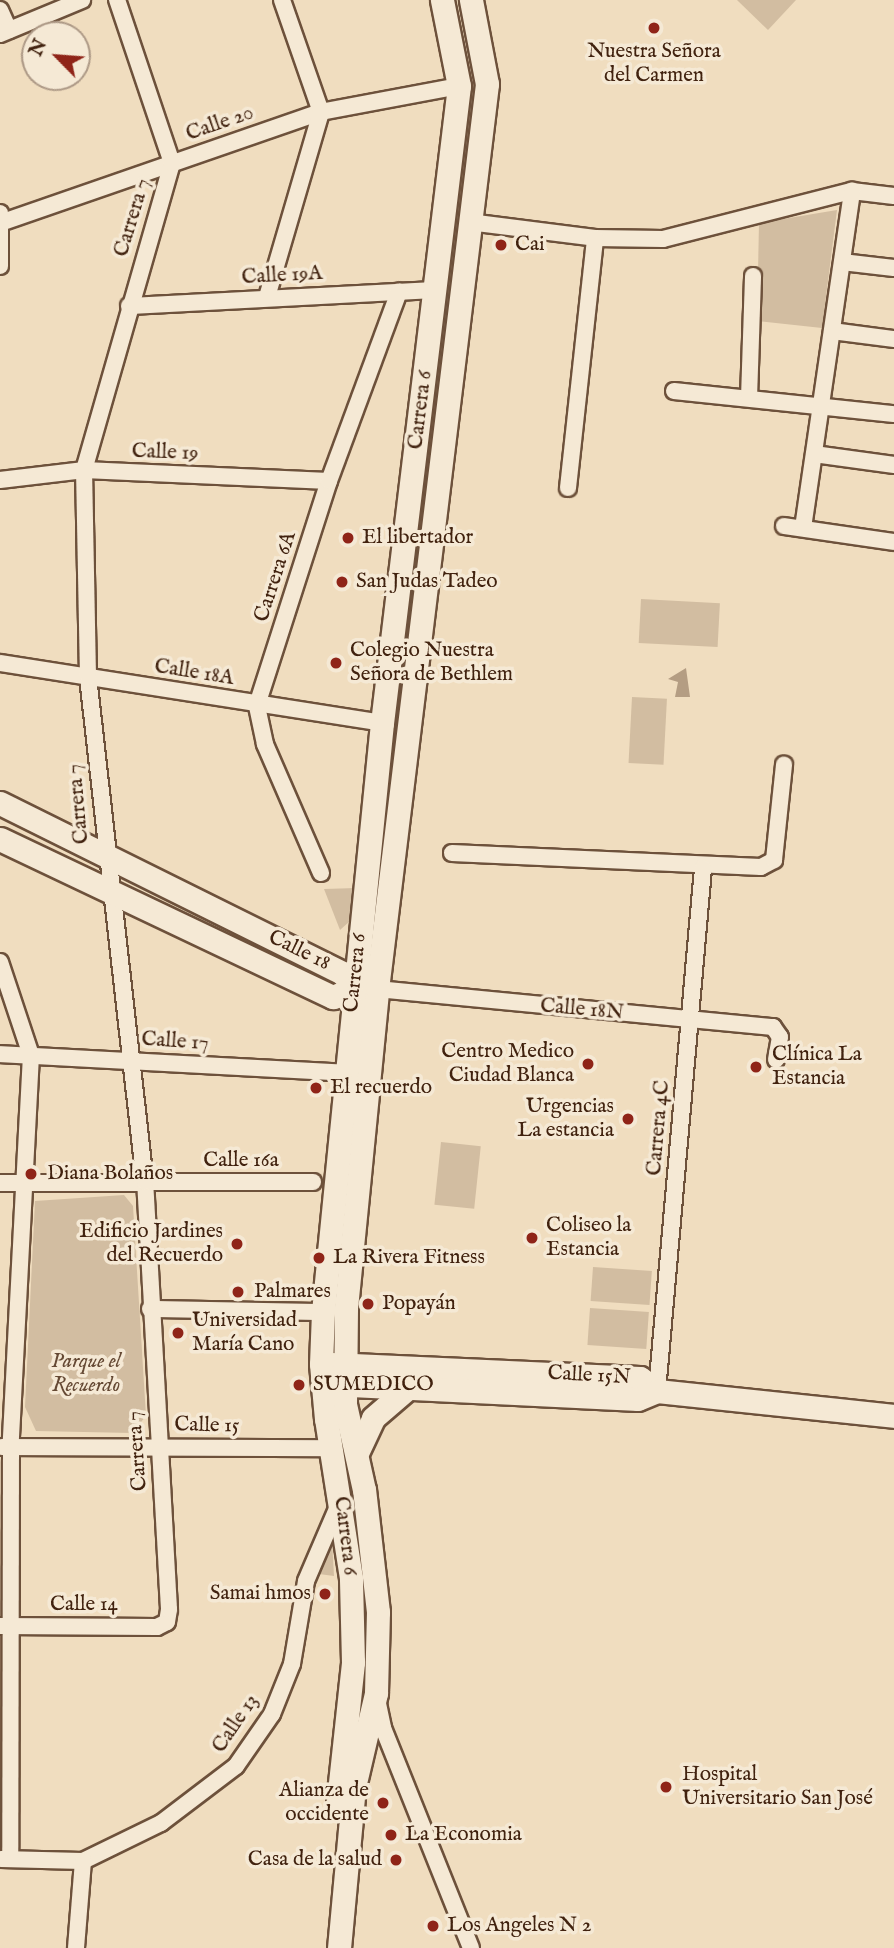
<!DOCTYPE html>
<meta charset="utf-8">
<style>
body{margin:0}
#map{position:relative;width:894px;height:1948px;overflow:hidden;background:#f0ddbf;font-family:"IM FELL English",serif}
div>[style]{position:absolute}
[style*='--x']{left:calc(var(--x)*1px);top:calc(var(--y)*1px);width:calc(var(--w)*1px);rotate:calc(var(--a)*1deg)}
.green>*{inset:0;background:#d2bda1;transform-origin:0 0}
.water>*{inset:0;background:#b49d83}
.roads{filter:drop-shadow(2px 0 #6d513b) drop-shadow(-2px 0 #6d513b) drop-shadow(0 2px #6d513b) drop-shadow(0 -2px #6d513b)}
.street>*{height:16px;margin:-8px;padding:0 8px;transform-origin:8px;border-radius:8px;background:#f5e9d5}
.secondary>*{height:23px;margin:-11.5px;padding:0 11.5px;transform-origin:11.5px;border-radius:11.5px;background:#f5e9d5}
.dots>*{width:19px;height:19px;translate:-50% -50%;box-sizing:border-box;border:4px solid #f5e9d5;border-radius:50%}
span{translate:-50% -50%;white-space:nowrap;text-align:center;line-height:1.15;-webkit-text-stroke:7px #f5e9d5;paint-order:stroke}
.poi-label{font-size:21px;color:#41220f}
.left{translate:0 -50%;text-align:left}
.right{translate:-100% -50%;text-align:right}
.street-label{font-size:21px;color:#41220f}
.park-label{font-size:21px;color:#654934;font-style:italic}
.north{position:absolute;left:21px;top:21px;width:70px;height:70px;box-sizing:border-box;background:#f5e9d5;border:2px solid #ad9986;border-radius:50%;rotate:295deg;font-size:19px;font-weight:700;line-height:28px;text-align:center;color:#41220f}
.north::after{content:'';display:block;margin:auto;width:24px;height:32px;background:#8f2418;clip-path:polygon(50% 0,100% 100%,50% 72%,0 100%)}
</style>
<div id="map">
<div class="green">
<i style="clip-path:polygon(737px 0,796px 0,768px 30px)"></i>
<i style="clip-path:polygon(837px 210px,822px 328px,757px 321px,759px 223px)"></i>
<i style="left:641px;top:599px;width:79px;height:44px;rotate:3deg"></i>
<i style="left:632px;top:697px;width:35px;height:66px;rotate:3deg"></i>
<i style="clip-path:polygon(356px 888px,350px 921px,340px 930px,324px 889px)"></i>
<i style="left:441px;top:1142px;width:40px;height:63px;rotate:6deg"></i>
<i style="clip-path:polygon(124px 1195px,133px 1206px,146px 1416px,132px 1433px,36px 1431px,25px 1407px,35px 1201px)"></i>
<i style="left:593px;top:1267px;width:59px;height:34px;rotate:4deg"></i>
<i style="left:590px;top:1308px;width:59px;height:37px;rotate:4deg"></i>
<i style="clip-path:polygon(332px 1540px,334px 1576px,319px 1574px)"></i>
</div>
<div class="water">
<i style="clip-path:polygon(686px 668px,690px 697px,675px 697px,678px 682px,668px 679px)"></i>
</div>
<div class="roads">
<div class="street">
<i style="--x:0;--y:10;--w:22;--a:66"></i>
<i style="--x:0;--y:34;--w:89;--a:-22.5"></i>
<i style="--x:469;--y:222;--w:127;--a:7.2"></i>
<i style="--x:595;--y:238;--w:68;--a:0.8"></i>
<i style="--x:663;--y:239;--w:195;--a:-14.3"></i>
<i style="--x:852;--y:191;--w:42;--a:6.8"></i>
<i style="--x:0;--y:223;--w:340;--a:-19.1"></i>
<i style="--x:321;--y:112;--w:140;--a:-10.7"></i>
<i style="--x:842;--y:262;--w:52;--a:6.6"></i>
<i style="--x:0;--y:266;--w:53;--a:-90"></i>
<i style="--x:267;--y:297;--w:193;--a:-73.7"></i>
<i style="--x:321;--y:112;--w:119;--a:-109.2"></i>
<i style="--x:129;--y:306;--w:307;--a:-3"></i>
<i style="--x:832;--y:331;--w:63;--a:7.4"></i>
<i style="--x:674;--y:391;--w:221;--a:6"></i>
<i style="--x:749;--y:398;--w:122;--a:-88.1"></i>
<i style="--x:814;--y:454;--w:81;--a:7.8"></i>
<i style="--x:0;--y:480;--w:85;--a:-6.8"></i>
<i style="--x:84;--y:470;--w:245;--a:2.6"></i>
<i style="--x:568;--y:488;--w:251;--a:-83.8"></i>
<i style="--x:784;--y:526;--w:111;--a:8.3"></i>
<i style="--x:803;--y:528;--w:341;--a:-81.7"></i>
<i style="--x:0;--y:663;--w:387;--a:8.9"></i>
<i style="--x:452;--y:853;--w:309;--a:2.6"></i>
<i style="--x:761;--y:867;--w:15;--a:-28"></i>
<i style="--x:774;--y:860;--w:96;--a:-84"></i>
<i style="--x:321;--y:873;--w:141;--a:-113.5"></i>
<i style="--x:265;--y:744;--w:40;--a:-102"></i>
<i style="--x:257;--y:705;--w:235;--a:-72.2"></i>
<i style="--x:329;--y:481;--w:202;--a:-69.7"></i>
<i style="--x:0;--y:962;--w:98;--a:71.6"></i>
<i style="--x:31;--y:1055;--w:389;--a:93"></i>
<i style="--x:11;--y:1443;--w:416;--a:90.1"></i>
<i style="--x:377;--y:989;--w:398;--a:5.5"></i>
<i style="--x:773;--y:1027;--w:12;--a:55"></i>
<i style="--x:780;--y:1037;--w:23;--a:100"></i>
<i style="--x:0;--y:1054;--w:347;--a:3.1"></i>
<i style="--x:0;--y:1183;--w:313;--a:-0.2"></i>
<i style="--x:150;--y:1309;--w:173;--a:1"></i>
<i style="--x:657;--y:1391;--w:525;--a:-84.97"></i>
<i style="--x:2;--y:1447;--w:328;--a:0.2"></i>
<i style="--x:0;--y:1626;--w:157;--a:0.4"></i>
<i style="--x:157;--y:1627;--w:11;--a:-27"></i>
<i style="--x:167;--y:1622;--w:13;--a:-81"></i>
<i style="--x:169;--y:1609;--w:428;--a:-93.2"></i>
<i style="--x:145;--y:1182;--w:508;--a:-96.44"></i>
<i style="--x:88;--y:677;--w:207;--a:-91.1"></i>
<i style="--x:84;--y:470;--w:319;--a:-74"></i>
<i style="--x:172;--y:163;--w:172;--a:-108.6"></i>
<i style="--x:377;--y:1699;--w:30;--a:78"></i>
<i style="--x:383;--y:1728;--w:237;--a:68.2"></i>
<i style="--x:1;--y:1859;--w:82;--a:1.4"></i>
<i style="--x:83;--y:1861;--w:87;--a:-26"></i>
<i style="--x:161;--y:1823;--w:94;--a:-37.2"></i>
<i style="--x:236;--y:1766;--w:63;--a:-55.3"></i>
<i style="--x:272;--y:1714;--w:54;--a:-68.2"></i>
<i style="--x:292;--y:1664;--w:84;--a:-80.4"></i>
<i style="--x:306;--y:1581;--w:84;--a:-66.8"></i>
<i style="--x:76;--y:1948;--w:87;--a:-85.4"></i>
</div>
<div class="secondary">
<i style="--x:0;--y:803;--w:382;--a:26.4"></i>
<i style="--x:342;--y:973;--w:19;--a:47"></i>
<i style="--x:0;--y:839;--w:369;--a:25.4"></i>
<i style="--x:333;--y:997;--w:24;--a:-24"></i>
<i style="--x:331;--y:1364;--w:309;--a:2.6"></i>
<i style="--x:640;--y:1378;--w:21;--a:37"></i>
<i style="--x:657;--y:1391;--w:238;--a:6"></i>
<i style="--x:330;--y:1384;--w:308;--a:2.8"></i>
<i style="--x:638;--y:1399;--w:21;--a:-23"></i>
<i style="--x:357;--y:1453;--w:38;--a:-65"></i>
<i style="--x:373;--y:1418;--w:46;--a:-40.6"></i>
<i style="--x:338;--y:1801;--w:140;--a:-83.8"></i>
<i style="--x:353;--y:1662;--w:84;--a:-91.4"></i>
<i style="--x:351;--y:1578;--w:161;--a:-98.9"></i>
<i style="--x:326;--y:1419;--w:55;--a:-95.2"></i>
<i style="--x:321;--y:1364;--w:52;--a:-87.8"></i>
<i style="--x:323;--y:1312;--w:592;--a:-84.28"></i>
<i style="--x:382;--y:723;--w:642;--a:-83.11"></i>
<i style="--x:459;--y:86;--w:88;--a:-101.2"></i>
<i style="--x:339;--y:1948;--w:162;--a:-84.7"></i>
<i style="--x:354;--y:1787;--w:97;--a:-76.8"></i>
<i style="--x:376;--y:1693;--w:81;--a:-88.6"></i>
<i style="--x:378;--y:1612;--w:123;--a:-96.5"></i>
<i style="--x:364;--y:1490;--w:88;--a:-102.5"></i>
<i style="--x:345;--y:1404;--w:96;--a:-89.4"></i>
<i style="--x:346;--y:1308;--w:321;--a:-84.4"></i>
<i style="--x:377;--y:989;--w:912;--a:-83.07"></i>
<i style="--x:487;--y:84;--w:86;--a:-100.8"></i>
</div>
</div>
<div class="dots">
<i style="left:654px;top:28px;background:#8f2418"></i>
<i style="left:501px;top:245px;background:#8f2418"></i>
<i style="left:348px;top:538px;background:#8f2418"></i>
<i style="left:342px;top:582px;background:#8f2418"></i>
<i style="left:336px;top:663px;background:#8f2418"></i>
<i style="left:588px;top:1064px;background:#8f2418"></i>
<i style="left:756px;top:1067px;background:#8f2418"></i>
<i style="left:316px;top:1088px;background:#8f2418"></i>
<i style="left:628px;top:1119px;background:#8f2418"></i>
<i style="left:31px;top:1174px;background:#8f2418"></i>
<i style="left:532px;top:1238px;background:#8f2418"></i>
<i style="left:237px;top:1244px;background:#8f2418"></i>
<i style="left:319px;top:1258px;background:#8f2418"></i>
<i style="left:238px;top:1292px;background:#8f2418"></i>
<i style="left:368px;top:1304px;background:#8f2418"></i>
<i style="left:178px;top:1333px;background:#8f2418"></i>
<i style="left:299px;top:1385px;background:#8f2418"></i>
<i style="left:325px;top:1594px;background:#8f2418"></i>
<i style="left:666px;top:1787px;background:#8f2418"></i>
<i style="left:383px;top:1803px;background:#8f2418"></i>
<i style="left:391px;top:1835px;background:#8f2418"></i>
<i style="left:396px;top:1860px;background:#8f2418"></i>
<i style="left:433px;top:1926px;background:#8f2418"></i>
</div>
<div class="poi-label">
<span style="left:654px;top:64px">Nuestra Señora<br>del Carmen</span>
<span class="left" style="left:515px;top:245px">Cai</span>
<span class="left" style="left:362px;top:538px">El libertador</span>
<span class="left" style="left:356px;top:582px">San Judas Tadeo</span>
<span class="left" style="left:350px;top:663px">Colegio Nuestra<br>Señora de Bethlem</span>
<span class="right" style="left:574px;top:1064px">Centro Medico<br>Ciudad Blanca</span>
<span class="left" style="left:772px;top:1067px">Clínica La<br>Estancia</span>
<span class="left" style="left:330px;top:1088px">El recuerdo</span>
<span class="right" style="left:614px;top:1119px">Urgencias<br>La estancia</span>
<span class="left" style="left:47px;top:1174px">Diana Bolaños</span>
<span class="left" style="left:546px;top:1238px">Coliseo la<br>Estancia</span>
<span class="right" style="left:223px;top:1244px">Edificio Jardines<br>del Recuerdo</span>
<span class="left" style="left:333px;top:1258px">La Rivera Fitness</span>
<span class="left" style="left:254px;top:1292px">Palmares</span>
<span class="left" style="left:382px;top:1304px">Popayán</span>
<span class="left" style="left:192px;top:1333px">Universidad<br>María Cano</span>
<span class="left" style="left:313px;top:1385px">SUMEDICO</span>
<span class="right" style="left:311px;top:1594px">Samai hmos</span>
<span class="left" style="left:682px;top:1787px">Hospital<br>Universitario San José</span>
<span class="right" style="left:369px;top:1803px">Alianza de<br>occidente</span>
<span class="left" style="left:405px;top:1835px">La Economia</span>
<span class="right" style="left:382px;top:1860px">Casa de la salud</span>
<span class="left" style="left:447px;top:1926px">Los Angeles N 2</span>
</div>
<div class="street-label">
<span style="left:220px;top:124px;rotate:-19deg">Calle 20</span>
<span style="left:133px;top:218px;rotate:-73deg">Carrera 7</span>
<span style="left:282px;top:276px;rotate:-3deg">Calle 19A</span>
<span style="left:421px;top:410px;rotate:-83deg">Carrera 6</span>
<span style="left:165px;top:453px;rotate:2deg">Calle 19</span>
<span style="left:276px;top:577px;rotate:-72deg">Carrera 6A</span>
<span style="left:194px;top:673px;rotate:9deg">Calle 18A</span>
<span style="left:79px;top:804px;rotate:-95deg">Carrera 7</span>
<span style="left:299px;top:951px;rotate:26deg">Calle 18</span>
<span style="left:356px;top:973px;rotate:-84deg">Carrera 6</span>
<span style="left:582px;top:1010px;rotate:5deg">Calle 18N</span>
<span style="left:175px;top:1042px;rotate:4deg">Calle 17</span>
<span style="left:659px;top:1128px;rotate:-85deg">Carrera 4C</span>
<span style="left:241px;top:1161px">Calle 16a</span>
<span style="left:589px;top:1376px;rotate:3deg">Calle 15N</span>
<span style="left:207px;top:1426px;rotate:1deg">Calle 15</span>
<span style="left:138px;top:1451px;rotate:-94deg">Carrera 7</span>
<span style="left:345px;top:1536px;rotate:83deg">Carrera 6</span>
<span style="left:84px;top:1605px">Calle 14</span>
<span style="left:236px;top:1724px;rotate:-56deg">Calle 13</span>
</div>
<div class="park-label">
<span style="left:86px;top:1374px">Parque el<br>Recuerdo</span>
</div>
<div class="north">N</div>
</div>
